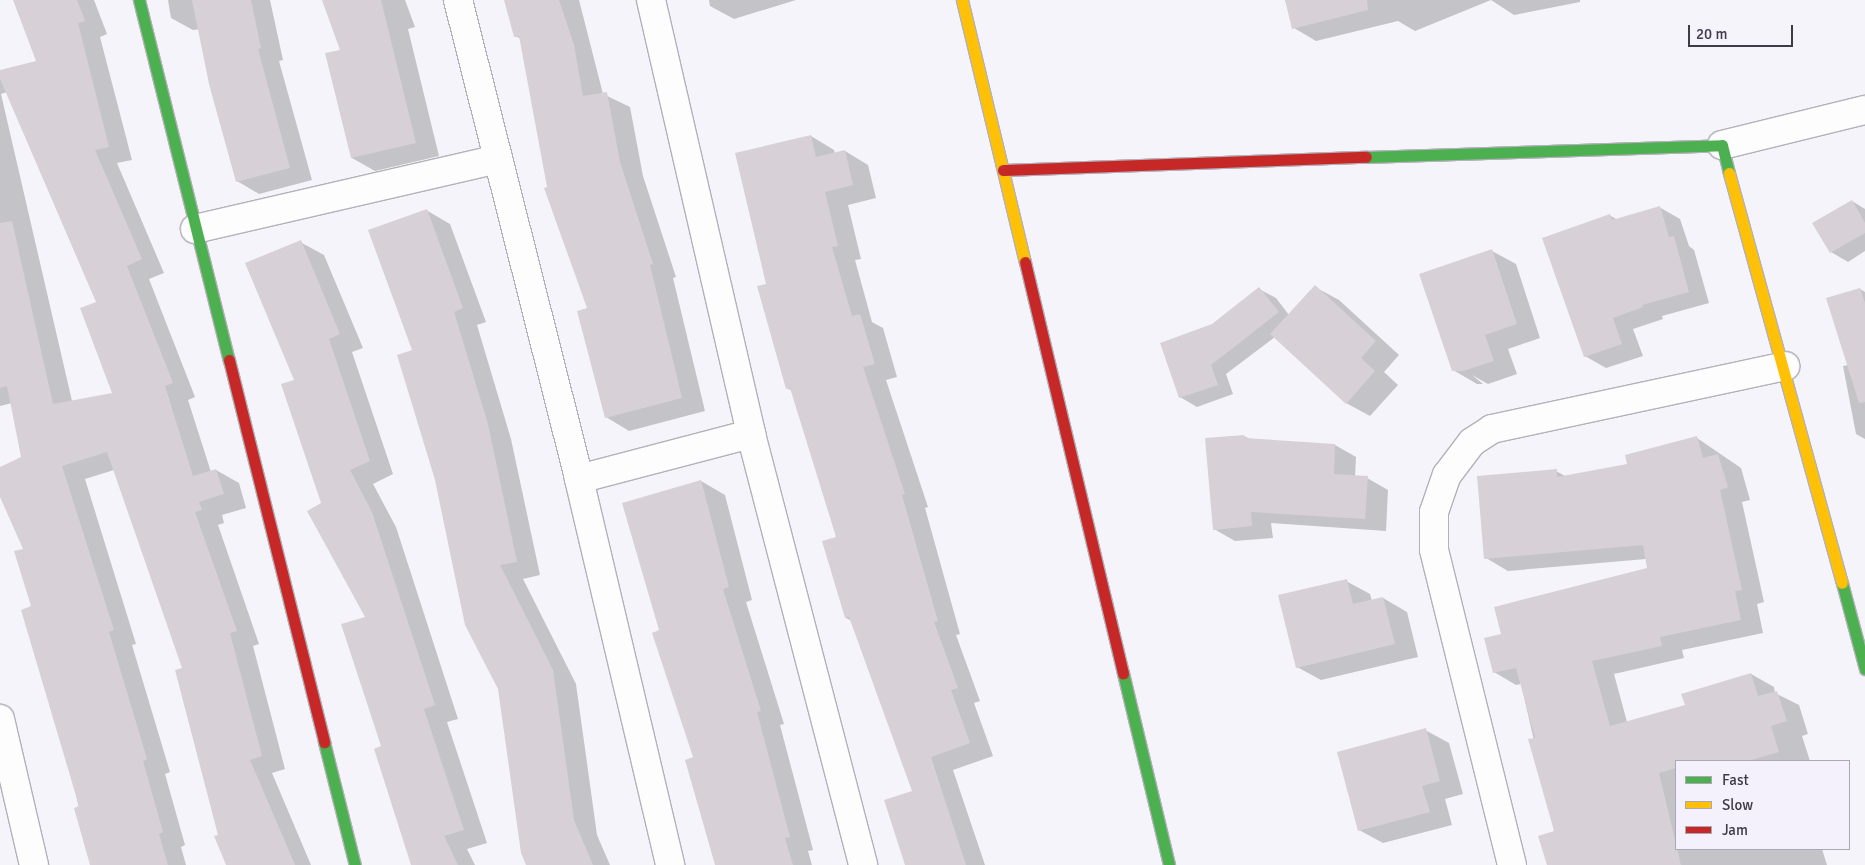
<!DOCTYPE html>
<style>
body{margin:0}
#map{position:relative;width:1865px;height:865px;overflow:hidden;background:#f5f4fa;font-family:Signika,sans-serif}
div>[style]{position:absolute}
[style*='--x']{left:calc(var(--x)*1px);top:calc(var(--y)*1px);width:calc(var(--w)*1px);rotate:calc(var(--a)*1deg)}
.shadow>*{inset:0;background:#0003}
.building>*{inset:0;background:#d7d1d7}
.roads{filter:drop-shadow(1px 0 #b3b1b9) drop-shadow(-1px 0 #b3b1b9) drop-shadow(0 1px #b3b1b9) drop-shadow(0 -1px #b3b1b9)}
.street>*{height:28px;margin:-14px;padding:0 14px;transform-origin:14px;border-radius:14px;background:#fefdfe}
.fast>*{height:11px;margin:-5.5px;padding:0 5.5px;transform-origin:5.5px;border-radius:5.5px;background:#4caf50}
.slow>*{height:11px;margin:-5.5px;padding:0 5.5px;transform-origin:5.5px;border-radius:5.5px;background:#ffc107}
.jam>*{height:11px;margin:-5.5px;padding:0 5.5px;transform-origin:5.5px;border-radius:5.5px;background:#c62828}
span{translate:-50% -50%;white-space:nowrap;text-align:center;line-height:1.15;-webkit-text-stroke:5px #f4f1fd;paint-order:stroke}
.legend{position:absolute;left:1675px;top:760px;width:175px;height:90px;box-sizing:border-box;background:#f4f1fd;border:1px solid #aba8b4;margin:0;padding:6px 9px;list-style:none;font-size:15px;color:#3d3b46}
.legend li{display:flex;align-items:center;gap:10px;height:25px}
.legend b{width:25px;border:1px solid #aba8b4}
.scale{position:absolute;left:1688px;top:25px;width:105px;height:22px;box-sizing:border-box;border:2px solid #3d3b46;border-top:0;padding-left:6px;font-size:15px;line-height:18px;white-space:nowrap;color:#3d3b46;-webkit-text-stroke:4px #f4f1fd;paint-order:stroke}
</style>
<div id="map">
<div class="shadow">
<i style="clip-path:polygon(evenodd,15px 0,94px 0,107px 34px,100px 37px,132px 160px,117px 163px,164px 273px,149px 279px,195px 397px,188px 400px,211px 472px,216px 470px,239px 483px,246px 508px,222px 515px,224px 523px,218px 525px,259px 644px,253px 646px,285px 769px,272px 773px,311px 865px,227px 865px,183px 669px,114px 470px,85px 479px,136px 644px,132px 645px,170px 772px,165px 774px,185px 845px,181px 847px,186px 865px,92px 865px,33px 607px,25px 550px,0 494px,0 468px,23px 458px,12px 403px,0 406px,0 71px,38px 62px,15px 0,7px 92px,97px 303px,114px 394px,72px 401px,1px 94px,7px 92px)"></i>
<i style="clip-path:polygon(168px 0,270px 0,283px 60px,279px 61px,312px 180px,259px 194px,237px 181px,200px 29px,193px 30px,171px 18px)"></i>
<i style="clip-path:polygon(323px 0,405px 0,415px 27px,408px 29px,439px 156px,375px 171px,352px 158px,342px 51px)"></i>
<i style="clip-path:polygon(505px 0,579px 0,603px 94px,630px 107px,643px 176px,676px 277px,673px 278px,705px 411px,629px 431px,606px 417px,588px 309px,549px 188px,521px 39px,515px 36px)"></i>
<i style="clip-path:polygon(709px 0,796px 0,734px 19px,710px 6px)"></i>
<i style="clip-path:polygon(1285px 0,1491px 0,1415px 31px,1398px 21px,1316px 41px,1294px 28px)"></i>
<i style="clip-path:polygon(1491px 0,1580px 0,1580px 2px,1514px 15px)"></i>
<i style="clip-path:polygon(811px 136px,834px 150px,835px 154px,845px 151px,868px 165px,876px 198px,848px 205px,861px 259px,855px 260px,872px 322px,883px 328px,897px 377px,886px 380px,928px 507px,925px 508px,960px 634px,956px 635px,980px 701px,974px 703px,993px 756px,953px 770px,985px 865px,906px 865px,914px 791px,852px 621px,846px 618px,837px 538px,792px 391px,787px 388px,768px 285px)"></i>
<i style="clip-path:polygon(1852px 201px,1865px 209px,1865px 251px,1848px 262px,1831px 252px)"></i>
<i style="clip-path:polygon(1659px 207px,1680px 219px,1689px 246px,1694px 250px,1709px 303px,1662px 316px,1663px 319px,1633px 329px,1643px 356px,1606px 368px,1585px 356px,1609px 215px,1618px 220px)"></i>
<i style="clip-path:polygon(426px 210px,450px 224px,486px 322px,477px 325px,511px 439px,540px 575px,523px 579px,576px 684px,597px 835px,610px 865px,528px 865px,499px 689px,414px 351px)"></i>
<i style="clip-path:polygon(300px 242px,324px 255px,363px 348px,352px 352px,393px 474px,373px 484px,396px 527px,458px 719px,447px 722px,487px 843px,467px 849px,475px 865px,412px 865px,383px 747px,367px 617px,323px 504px,296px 380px)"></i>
<i style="clip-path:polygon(1492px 251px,1516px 264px,1540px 338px,1508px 349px,1517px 374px,1488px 384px,1472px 375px,1483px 384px,1477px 384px,1453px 370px)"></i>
<i style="clip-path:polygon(1315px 287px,1339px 300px,1399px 355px,1384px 372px,1398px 385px,1370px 416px,1346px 403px,1275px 337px,1226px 374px,1233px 394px,1197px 407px,1180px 397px,1212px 325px,1259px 289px,1276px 298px,1289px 315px)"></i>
<i style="clip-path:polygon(1860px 289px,1865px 292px,1865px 439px,1856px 434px,1843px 366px,1848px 365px)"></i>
<i style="clip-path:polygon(1244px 436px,1250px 439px,1335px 445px,1356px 457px,1355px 477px,1367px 478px,1388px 490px,1386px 531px,1271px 523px,1273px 538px,1235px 541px,1214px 529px)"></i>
<i style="clip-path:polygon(1697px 438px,1741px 468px,1750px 500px,1742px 502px,1764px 602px,1757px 604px,1763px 633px,1682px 650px,1684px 658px,1614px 674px,1627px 722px,1686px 706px,1751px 674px,1774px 687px,1775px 693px,1799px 705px,1808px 734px,1802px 736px,1810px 761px,1676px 761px,1676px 849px,1822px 849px,1827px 865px,1549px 865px,1555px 832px,1521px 684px,1516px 685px,1494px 672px,1503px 635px,1648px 569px,1646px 559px,1508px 571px,1486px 558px,1556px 471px,1567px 477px,1629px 465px)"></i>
<i style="clip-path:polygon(701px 481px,725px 495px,752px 600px,746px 602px,784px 724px,780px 725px,813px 850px,808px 851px,812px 865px,716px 865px,695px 758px,661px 631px)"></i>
<i style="clip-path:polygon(1346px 581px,1370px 594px,1372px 601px,1383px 598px,1407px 612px,1418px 657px,1321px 680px,1297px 667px)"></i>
<i style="clip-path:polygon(1425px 730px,1449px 743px,1463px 794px,1445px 799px,1452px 825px,1383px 843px,1359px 830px)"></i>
</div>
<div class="building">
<i style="clip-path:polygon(13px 0,77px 0,85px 21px,78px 23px,109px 147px,95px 150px,142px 259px,127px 266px,173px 383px,165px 386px,193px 476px,216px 469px,224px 494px,199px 502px,202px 510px,195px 512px,237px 631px,230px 633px,262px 756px,250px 760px,295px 865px,226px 865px,214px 836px,218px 835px,175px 670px,182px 668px,107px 452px,62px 466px,114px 630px,109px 632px,147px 759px,143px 761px,163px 832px,159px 834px,168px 865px,90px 865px,74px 808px,79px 806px,21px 610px,31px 606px,14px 551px,23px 549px,0 497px,0 467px,21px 457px,7px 386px,0 388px,0 223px,12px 221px,53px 404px,112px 393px,80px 308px,96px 302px,0 79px,0 70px,36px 61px)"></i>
<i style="clip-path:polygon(192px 0,251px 0,261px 48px,258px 49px,290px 168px,236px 182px,209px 84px)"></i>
<i style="clip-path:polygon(322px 0,381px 0,416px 143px,351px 158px,325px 53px,340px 50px)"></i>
<i style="clip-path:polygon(504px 0,559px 0,574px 45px,583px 96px,607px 92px,620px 162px,653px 264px,650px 265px,682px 398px,605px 418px,577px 311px,587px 308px,544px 188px,547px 187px,519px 36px,514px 37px)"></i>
<i style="clip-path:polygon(1285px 0,1367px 0,1368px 10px,1292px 29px)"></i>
<i style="clip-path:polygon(811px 135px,816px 157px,845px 150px,853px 185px,825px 192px,838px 246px,832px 247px,852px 316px,860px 314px,875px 364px,863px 367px,905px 494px,902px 495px,938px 621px,934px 622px,958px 688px,951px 690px,970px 743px,931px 757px,966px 865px,905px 865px,884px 800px,912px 791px,849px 617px,845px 618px,822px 541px,836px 537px,790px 388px,786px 389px,757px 286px,766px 284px,735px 153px)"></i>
<i style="clip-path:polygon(1852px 200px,1865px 223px,1865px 233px,1830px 253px,1812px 223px)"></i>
<i style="clip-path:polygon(1660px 206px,1669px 237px,1674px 236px,1689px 292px,1642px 305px,1643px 307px,1613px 318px,1622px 344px,1584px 357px,1542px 238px,1610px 214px,1612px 220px)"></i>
<i style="clip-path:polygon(427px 209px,463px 308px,454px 312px,488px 424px,517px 562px,500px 565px,553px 670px,574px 820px,593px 865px,526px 865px,521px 853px,498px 689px,465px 625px,435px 480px,397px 355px,412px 350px,368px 230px)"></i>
<i style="clip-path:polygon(301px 240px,340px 334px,329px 339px,370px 461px,350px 470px,372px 512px,435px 705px,424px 709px,464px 830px,444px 836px,458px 865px,411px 865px,374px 749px,381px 746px,341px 624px,365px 617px,307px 511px,321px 503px,281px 384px,294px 380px,245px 263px)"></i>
<i style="clip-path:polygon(1492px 249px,1517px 324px,1485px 335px,1494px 361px,1463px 371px,1452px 371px,1419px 274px)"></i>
<i style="clip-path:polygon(1315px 285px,1376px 341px,1361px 358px,1375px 371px,1346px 404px,1270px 334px)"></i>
<i style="clip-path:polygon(1259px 287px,1279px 312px,1211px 365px,1218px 385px,1179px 398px,1160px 343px,1212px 324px)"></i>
<i style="clip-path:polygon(1860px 288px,1865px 303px,1865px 402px,1859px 403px,1826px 298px)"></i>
<i style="clip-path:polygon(1244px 435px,1245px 438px,1335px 444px,1334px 474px,1368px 476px,1365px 519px,1251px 512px,1252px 526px,1213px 530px,1205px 438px)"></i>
<i style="clip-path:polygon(1697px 436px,1703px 458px,1718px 454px,1728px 487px,1720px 490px,1742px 590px,1735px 591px,1741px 620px,1660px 637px,1662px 646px,1592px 661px,1610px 726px,1685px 705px,1681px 694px,1751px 673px,1758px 696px,1777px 691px,1787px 721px,1771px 726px,1779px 752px,1748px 761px,1676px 761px,1676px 768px,1659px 773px,1681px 865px,1547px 865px,1538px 836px,1554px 831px,1528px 739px,1535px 738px,1516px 668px,1493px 673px,1484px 638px,1501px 634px,1494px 607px,1647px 568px,1643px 545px,1484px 559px,1477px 476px,1557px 469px,1557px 477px,1627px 464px,1625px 455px)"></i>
<i style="clip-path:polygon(701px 480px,729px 587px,723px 589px,761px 711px,757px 712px,790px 837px,785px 838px,793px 865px,715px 865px,685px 760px,693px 757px,652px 633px,659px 630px,622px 503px)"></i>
<i style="clip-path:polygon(1347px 579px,1353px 604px,1383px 597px,1395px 644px,1296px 668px,1278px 595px)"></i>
<i style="clip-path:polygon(1426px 728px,1440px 781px,1422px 786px,1430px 812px,1358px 831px,1337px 752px)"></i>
</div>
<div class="roads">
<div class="street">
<i style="--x:458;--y:0;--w:494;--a:75.8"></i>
<i style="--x:579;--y:479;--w:397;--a:76.7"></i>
<i style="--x:651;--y:0;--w:445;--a:77"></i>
<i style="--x:751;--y:434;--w:445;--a:75.4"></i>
<i style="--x:1722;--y:145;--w:147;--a:-13.8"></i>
<i style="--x:195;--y:229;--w:311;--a:-13"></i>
<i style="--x:579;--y:479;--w:178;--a:-14.7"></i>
<i style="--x:0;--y:719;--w:150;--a:76.9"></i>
<i style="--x:1512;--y:865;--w:325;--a:-103.9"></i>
<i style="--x:1434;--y:549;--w:37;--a:-90"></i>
<i style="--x:1434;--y:512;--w:39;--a:-71"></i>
<i style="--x:1447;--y:475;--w:41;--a:-52.9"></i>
<i style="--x:1472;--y:442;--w:24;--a:-33"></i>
<i style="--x:1492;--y:429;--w:300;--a:-12.1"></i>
</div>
<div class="fast">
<i style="--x:139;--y:0;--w:371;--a:76"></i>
<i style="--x:1366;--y:157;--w:356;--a:-1.9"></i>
<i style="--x:1722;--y:145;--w:29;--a:76"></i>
<i style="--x:1842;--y:583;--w:89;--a:75"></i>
<i style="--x:1123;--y:673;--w:197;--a:76.5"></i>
<i style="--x:324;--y:742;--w:127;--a:75.9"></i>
</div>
<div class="slow">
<i style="--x:962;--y:0;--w:269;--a:76.5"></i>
<i style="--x:1729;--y:173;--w:425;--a:74.6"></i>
</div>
<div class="jam">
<i style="--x:1003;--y:170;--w:363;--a:-2.1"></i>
<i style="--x:1025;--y:262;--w:423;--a:76.6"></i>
<i style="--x:229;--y:360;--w:394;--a:76"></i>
</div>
</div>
<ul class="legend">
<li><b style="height:6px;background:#4caf50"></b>Fast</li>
<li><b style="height:6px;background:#ffc107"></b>Slow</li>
<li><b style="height:6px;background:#c62828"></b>Jam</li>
</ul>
<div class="scale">20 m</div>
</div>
